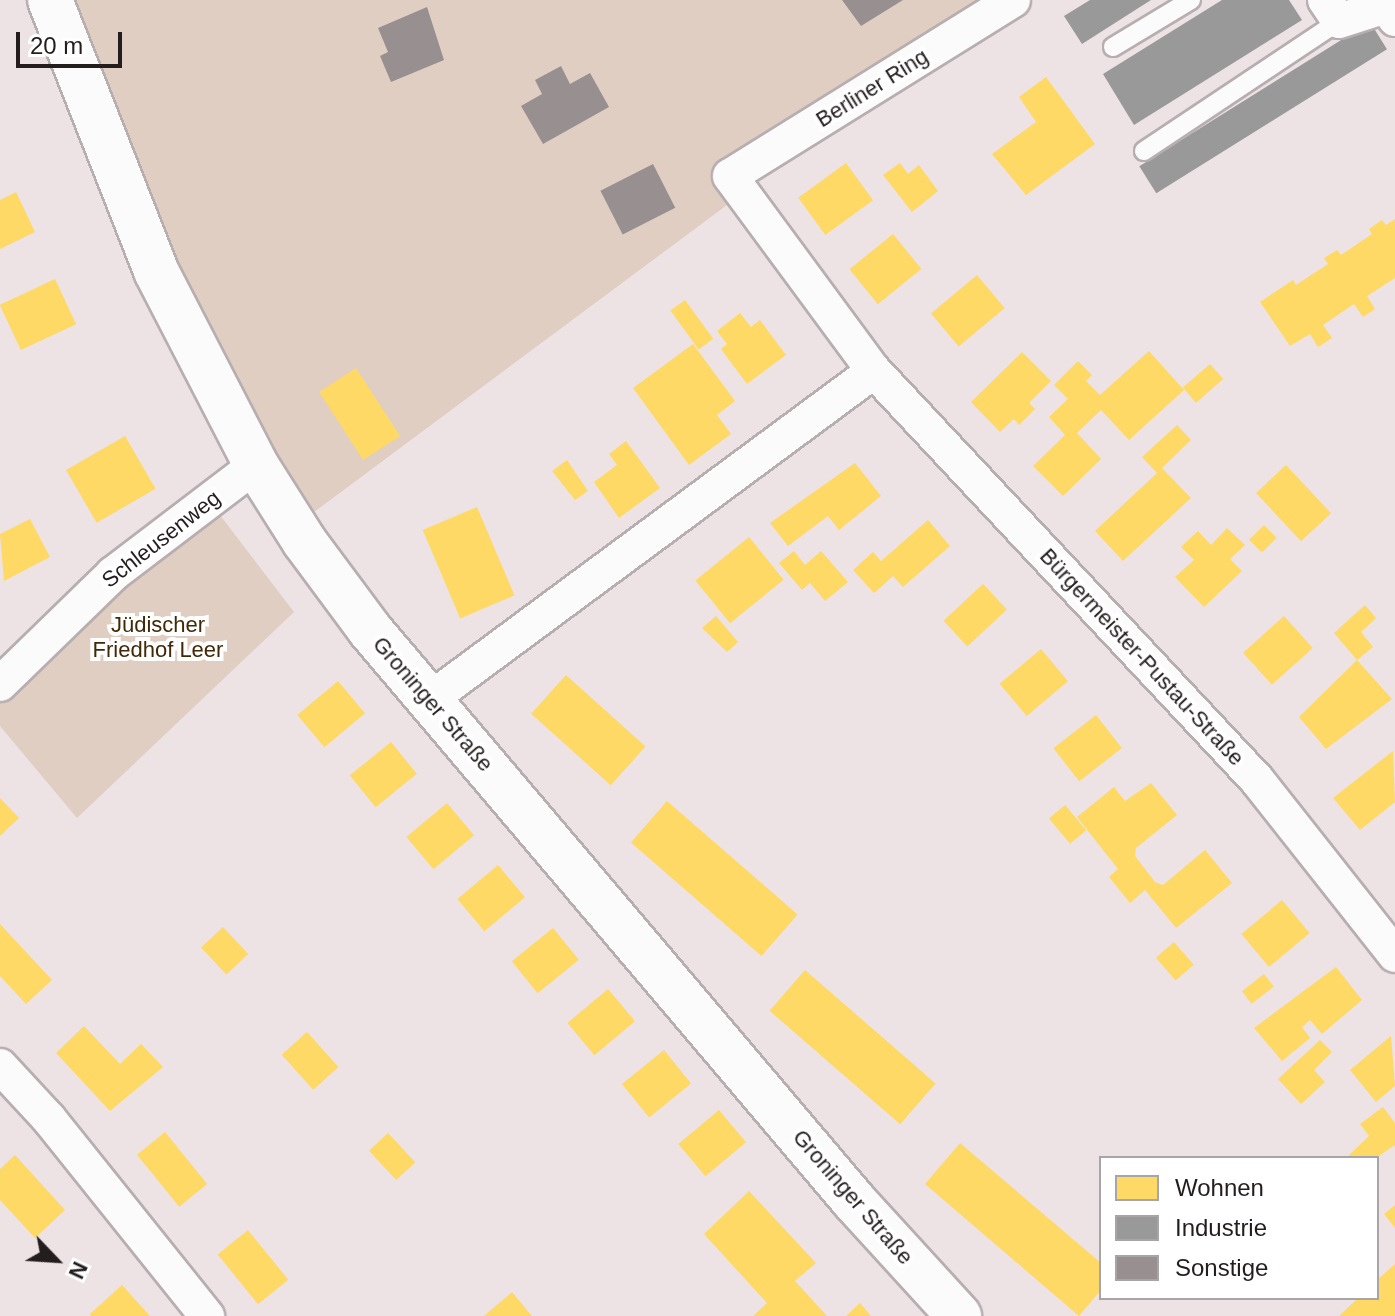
<!DOCTYPE html>
<meta charset="utf-8">
<style>
body{margin:0}
#map{position:relative;width:1395px;height:1316px;overflow:hidden;background:#ede2e4;font-family:Arial,sans-serif}
div>[style]{position:absolute}
[style*='--x']{left:calc(var(--x)*1px);top:calc(var(--y)*1px);width:calc(var(--w)*1px);rotate:calc(var(--a)*1deg)}
.green>*{inset:0;background:#dfcec1}
.homes>*{inset:0;background:#ffd966;transform-origin:0 0}
.industry>*{inset:0;background:#999;transform-origin:0 0}
.building>*{inset:0;background:#989090;transform-origin:0 0}
.roads{filter:drop-shadow(2px 0 #b7aeb0) drop-shadow(-2px 0 #b7aeb0) drop-shadow(0 2px #b7aeb0) drop-shadow(0 -2px #b7aeb0)}
.service>*{height:18px;margin:-9px;padding:0 9px;transform-origin:9px;border-radius:9px;background:#fcfbfb}
.minor>*{height:34px;margin:-17px;padding:0 17px;transform-origin:17px;border-radius:17px;background:#fcfbfb}
.tertiary>*{height:44px;margin:-22px;padding:0 22px;transform-origin:22px;border-radius:22px;background:#fcfbfb}
span{translate:-50% -50%;white-space:nowrap;text-align:center;line-height:1.15;-webkit-text-stroke:8px #fff;paint-order:stroke}
.street-label{font-size:22px;color:#241d1e}
.park-label{font-size:22px;color:#412907}
.legend{position:absolute;left:1099px;top:1156px;width:280px;height:144px;box-sizing:border-box;background:#fff;border:2px solid #a7a5a5;margin:0;padding:10px 14px;list-style:none;font-size:24px;color:#241d1e}
.legend li{display:flex;align-items:center;gap:16px;height:40px}
.legend b{width:40px;border:2px solid #a7a5a5}
.north{position:absolute;left:16px;top:1220px;width:80px;height:80px;-webkit-text-stroke:6px #fff;paint-order:stroke;rotate:115deg;font-size:22px;font-weight:700;line-height:32px;text-align:center;color:#241d1e}
.north::after{content:'';display:block;margin:auto;width:28px;height:36px;background:#241d1e;clip-path:polygon(50% 0,100% 100%,50% 72%,0 100%)}
.scale{position:absolute;left:16px;top:32px;width:106px;height:36px;box-sizing:border-box;border:4px solid #241d1e;border-top:0;padding-left:10px;font-size:24px;line-height:28px;white-space:nowrap;color:#241d1e;-webkit-text-stroke:6px #fff;paint-order:stroke}
</style>
<div id="map">
<div class="green">
<i style="clip-path:polygon(74px 0,995px 0,715px 169px,731px 202px,302px 521px,167px 264px)"></i>
<i style="clip-path:polygon(213px 506px,294px 612px,77px 818px,0 726px,0 687px)"></i>
</div>
<div class="homes">
<i style="clip-path:polygon(1046px 77px,1095px 144px,1026px 195px,992px 154px,1036px 122px,1019px 97px)"></i>
<i style="left:846px;top:163px;width:46px;height:59px;rotate:54deg"></i>
<i style="clip-path:polygon(900px 163px,908px 174px,919px 165px,938px 191px,912px 212px,883px 175px)"></i>
<i style="clip-path:polygon(16px 192px,35px 232px,0 249px,0 200px)"></i>
<i style="clip-path:polygon(1395px 219px,1395px 278px,1367px 296px,1375px 309px,1363px 317px,1354px 304px,1323px 325px,1332px 338px,1318px 347px,1310px 334px,1290px 346px,1260px 302px,1293px 280px,1296px 285px,1328px 264px,1324px 258px,1337px 250px,1341px 255px,1372px 234px,1369px 229px,1382px 220px,1386px 225px)"></i>
<i style="left:893px;top:234px;width:45px;height:56px;rotate:51deg"></i>
<i style="left:977px;top:275px;width:43px;height:60px;rotate:50deg"></i>
<i style="left:55px;top:279px;width:50px;height:61px;rotate:65deg"></i>
<i style="left:685px;top:300px;width:48px;height:18px;rotate:54deg"></i>
<i style="clip-path:polygon(740px 313px,751px 327px,760px 320px,786px 355px,747px 384px,721px 349px,727px 344px,717px 331px)"></i>
<i style="clip-path:polygon(693px 344px,735px 401px,717px 415px,731px 434px,689px 465px,633px 388px)"></i>
<i style="clip-path:polygon(1149px 351px,1184px 390px,1129px 440px,1101px 410px,1077px 433px,1101px 459px,1063px 496px,1033px 466px,1065px 435px,1049px 417px,1068px 399px,1054px 385px,1078px 361px,1092px 375px,1086px 381px,1100px 395px)"></i>
<i style="clip-path:polygon(1022px 352px,1051px 381px,1029px 403px,1035px 409px,1019px 425px,1014px 419px,1000px 432px,971px 402px)"></i>
<i style="left:1210px;top:364px;width:20px;height:36px;rotate:49deg"></i>
<i style="left:356px;top:368px;width:81px;height:44px;rotate:57deg"></i>
<i style="clip-path:polygon(1177px 425px,1191px 440px,1162px 468px,1191px 498px,1123px 561px,1095px 531px,1157px 473px,1142px 457px)"></i>
<i style="left:125px;top:436px;width:61px;height:68px;rotate:60deg"></i>
<i style="clip-path:polygon(626px 441px,660px 488px,619px 518px,594px 482px,617px 465px,609px 454px)"></i>
<i style="clip-path:polygon(567px 460px,588px 491px,575px 500px,552px 471px)"></i>
<i style="clip-path:polygon(855px 463px,881px 496px,839px 530px,828px 516px,788px 546px,770px 523px)"></i>
<i style="left:1286px;top:465px;width:66px;height:41px;rotate:47deg"></i>
<i style="left:477px;top:507px;width:96px;height:59px;rotate:67deg"></i>
<i style="clip-path:polygon(30px 519px,50px 557px,4px 581px,0 534px)"></i>
<i style="clip-path:polygon(928px 520px,950px 546px,903px 587px,893px 576px,874px 593px,853px 570px,873px 552px,881px 561px)"></i>
<i style="left:1264px;top:525px;width:18px;height:21px;rotate:45deg"></i>
<i style="clip-path:polygon(1227px 528px,1245px 545px,1230px 559px,1242px 571px,1204px 607px,1175px 577px,1194px 560px,1181px 547px,1198px 531px,1211px 545px)"></i>
<i style="left:749px;top:537px;width:55px;height:69px;rotate:51deg"></i>
<i style="clip-path:polygon(794px 551px,805px 565px,821px 551px,848px 582px,825px 601px,810px 583px,802px 590px,779px 563px)"></i>
<i style="left:983px;top:584px;width:35px;height:54px;rotate:47deg"></i>
<i style="clip-path:polygon(1365px 605px,1376px 618px,1361px 632px,1373px 647px,1357px 660px,1392px 699px,1326px 749px,1299px 717px,1357px 660px,1334px 633px)"></i>
<i style="clip-path:polygon(716px 616px,738px 642px,727px 652px,702px 628px)"></i>
<i style="left:1284px;top:616px;width:43px;height:55px;rotate:48deg"></i>
<i style="left:1041px;top:649px;width:42px;height:54px;rotate:50deg"></i>
<i style="left:566px;top:675px;width:107px;height:52px;rotate:42deg"></i>
<i style="left:338px;top:681px;width:42px;height:53px;rotate:50deg"></i>
<i style="left:1096px;top:715px;width:42px;height:54px;rotate:52deg"></i>
<i style="left:391px;top:742px;width:41px;height:53px;rotate:51deg"></i>
<i style="clip-path:polygon(1393px 751px,1395px 802px,1360px 830px,1333px 798px)"></i>
<i style="clip-path:polygon(1151px 783px,1177px 815px,1136px 848px,1135px 856px,1155px 882px,1163px 885px,1205px 850px,1232px 883px,1176px 928px,1145px 890px,1130px 903px,1109px 877px,1118px 869px,1077px 817px,1114px 787px,1125px 801px)"></i>
<i style="clip-path:polygon(0 798px,19px 818px,0 836px)"></i>
<i style="left:667px;top:801px;width:173px;height:55px;rotate:41deg"></i>
<i style="left:447px;top:803px;width:42px;height:53px;rotate:50deg"></i>
<i style="left:1065px;top:805px;width:33px;height:21px;rotate:50deg"></i>
<i style="left:498px;top:865px;width:42px;height:53px;rotate:50deg"></i>
<i style="left:1282px;top:900px;width:43px;height:53px;rotate:50deg"></i>
<i style="clip-path:polygon(0 924px,52px 980px,26px 1004px,0 976px)"></i>
<i style="left:223px;top:927px;width:37px;height:30px;rotate:47deg"></i>
<i style="left:553px;top:928px;width:41px;height:53px;rotate:51deg"></i>
<i style="left:1174px;top:942px;width:30px;height:24px;rotate:49deg"></i>
<i style="clip-path:polygon(1336px 967px,1362px 1000px,1322px 1034px,1310px 1020px,1302px 1027px,1310px 1038px,1282px 1061px,1254px 1028px)"></i>
<i style="left:805px;top:970px;width:173px;height:54px;rotate:41deg"></i>
<i style="left:1264px;top:974px;width:16px;height:28px;rotate:52deg"></i>
<i style="left:608px;top:989px;width:42px;height:53px;rotate:50deg"></i>
<i style="clip-path:polygon(84px 1026px,120px 1064px,141px 1044px,163px 1067px,110px 1111px,56px 1053px)"></i>
<i style="left:307px;top:1032px;width:47px;height:34px;rotate:48deg"></i>
<i style="clip-path:polygon(1391px 1036px,1395px 1086px,1376px 1102px,1350px 1070px)"></i>
<i style="clip-path:polygon(1320px 1040px,1332px 1052px,1314px 1070px,1325px 1082px,1301px 1104px,1278px 1079px)"></i>
<i style="left:664px;top:1050px;width:43px;height:54px;rotate:51deg"></i>
<i style="clip-path:polygon(1383px 1107px,1395px 1123px,1395px 1145px,1376px 1158px,1346px 1158px,1369px 1136px,1360px 1124px)"></i>
<i style="left:719px;top:1110px;width:42px;height:53px;rotate:50deg"></i>
<i style="left:165px;top:1132px;width:67px;height:36px;rotate:51deg"></i>
<i style="left:388px;top:1133px;width:40px;height:26px;rotate:47deg"></i>
<i style="clip-path:polygon(960px 1143px,1101px 1263px,1101px 1290px,1079px 1316px,925px 1184px)"></i>
<i style="clip-path:polygon(15px 1155px,65px 1210px,35px 1238px,0 1200px,0 1169px)"></i>
<i style="clip-path:polygon(749px 1191px,816px 1263px,795px 1281px,827px 1316px,753px 1316px,767px 1303px,704px 1234px)"></i>
<i style="clip-path:polygon(1395px 1205px,1395px 1228px,1384px 1214px)"></i>
<i style="left:248px;top:1230px;width:64px;height:39px;rotate:51deg"></i>
<i style="clip-path:polygon(1395px 1264px,1395px 1316px,1339px 1316px,1358px 1298px,1377px 1298px,1377px 1280px)"></i>
<i style="clip-path:polygon(122px 1285px,150px 1316px,91px 1316px,90px 1314px)"></i>
<i style="clip-path:polygon(512px 1292px,532px 1316px,484px 1316px)"></i>
<i style="clip-path:polygon(860px 1303px,871px 1316px,846px 1316px)"></i>
</div>
<div class="industry">
<i style="clip-path:polygon(1090px 0,1151px 0,1082px 44px,1064px 16px)"></i>
<i style="clip-path:polygon(1222px 0,1289px 0,1302px 20px,1134px 125px,1103px 74px)"></i>
<i style="left:1370px;top:22px;width:32px;height:272px;rotate:58deg"></i>
</div>
<div class="building">
<i style="clip-path:polygon(842px 0,903px 0,861px 26px)"></i>
<i style="clip-path:polygon(427px 7px,444px 60px,391px 82px,380px 56px,388px 52px,378px 28px)"></i>
<i style="clip-path:polygon(561px 66px,570px 84px,590px 73px,609px 107px,543px 144px,521px 106px,542px 94px,535px 80px)"></i>
<i style="left:653px;top:164px;width:49px;height:59px;rotate:63deg"></i>
</div>
<div class="roads">
<div class="service">
<i style="--x:1113;--y:47;--w:91;--a:-31.1"></i>
<i style="--x:1144;--y:151;--w:234;--a:-33.7"></i>
</div>
<div class="minor">
<i style="--x:1013;--y:0;--w:333;--a:148.1"></i>
<i style="--x:730;--y:176;--w:242;--a:53.6"></i>
<i style="--x:874;--y:371;--w:560;--a:46.88"></i>
<i style="--x:1257;--y:780;--w:223;--a:51.7"></i>
<i style="--x:1325;--y:0;--w:25;--a:56"></i>
<i style="--x:1339;--y:21;--w:49;--a:-17.7"></i>
<i style="--x:1386;--y:6;--w:16;--a:55"></i>
<i style="--x:0;--y:684;--w:158;--a:-44.2"></i>
<i style="--x:113;--y:574;--w:180;--a:-37.3"></i>
<i style="--x:429;--y:700;--w:553;--a:-36.48"></i>
<i style="--x:0;--y:1066;--w:72;--a:47.2"></i>
<i style="--x:49;--y:1119;--w:253;--a:51.3"></i>
</div>
<div class="tertiary">
<i style="--x:50;--y:0;--w:291;--a:68.6"></i>
<i style="--x:156;--y:271;--w:218;--a:62.7"></i>
<i style="--x:256;--y:465;--w:90;--a:57.7"></i>
<i style="--x:304;--y:541;--w:111;--a:53.4"></i>
<i style="--x:370;--y:630;--w:749;--a:49.71"></i>
<i style="--x:854;--y:1201;--w:156;--a:47.6"></i>
</div>
</div>
<div class="street-label">
<span style="left:872px;top:88px;rotate:-32deg">Berliner Ring</span>
<span style="left:161px;top:539px;rotate:-38deg">Schleusenweg</span>
<span style="left:1142px;top:657px;rotate:47deg">Bürgermeister-Pustau-Straße</span>
<span style="left:433px;top:704px;rotate:49deg">Groninger Straße</span>
<span style="left:853px;top:1197px;rotate:49deg">Groninger Straße</span>
</div>
<div class="park-label">
<span style="left:158px;top:637px">Jüdischer<br>Friedhof Leer</span>
</div>
<ul class="legend">
<li><b style="height:22px;background:#ffd966"></b>Wohnen</li>
<li><b style="height:22px;background:#999"></b>Industrie</li>
<li><b style="height:22px;background:#989090"></b>Sonstige</li>
</ul>
<div class="north">N</div>
<div class="scale">20 m</div>
</div>
